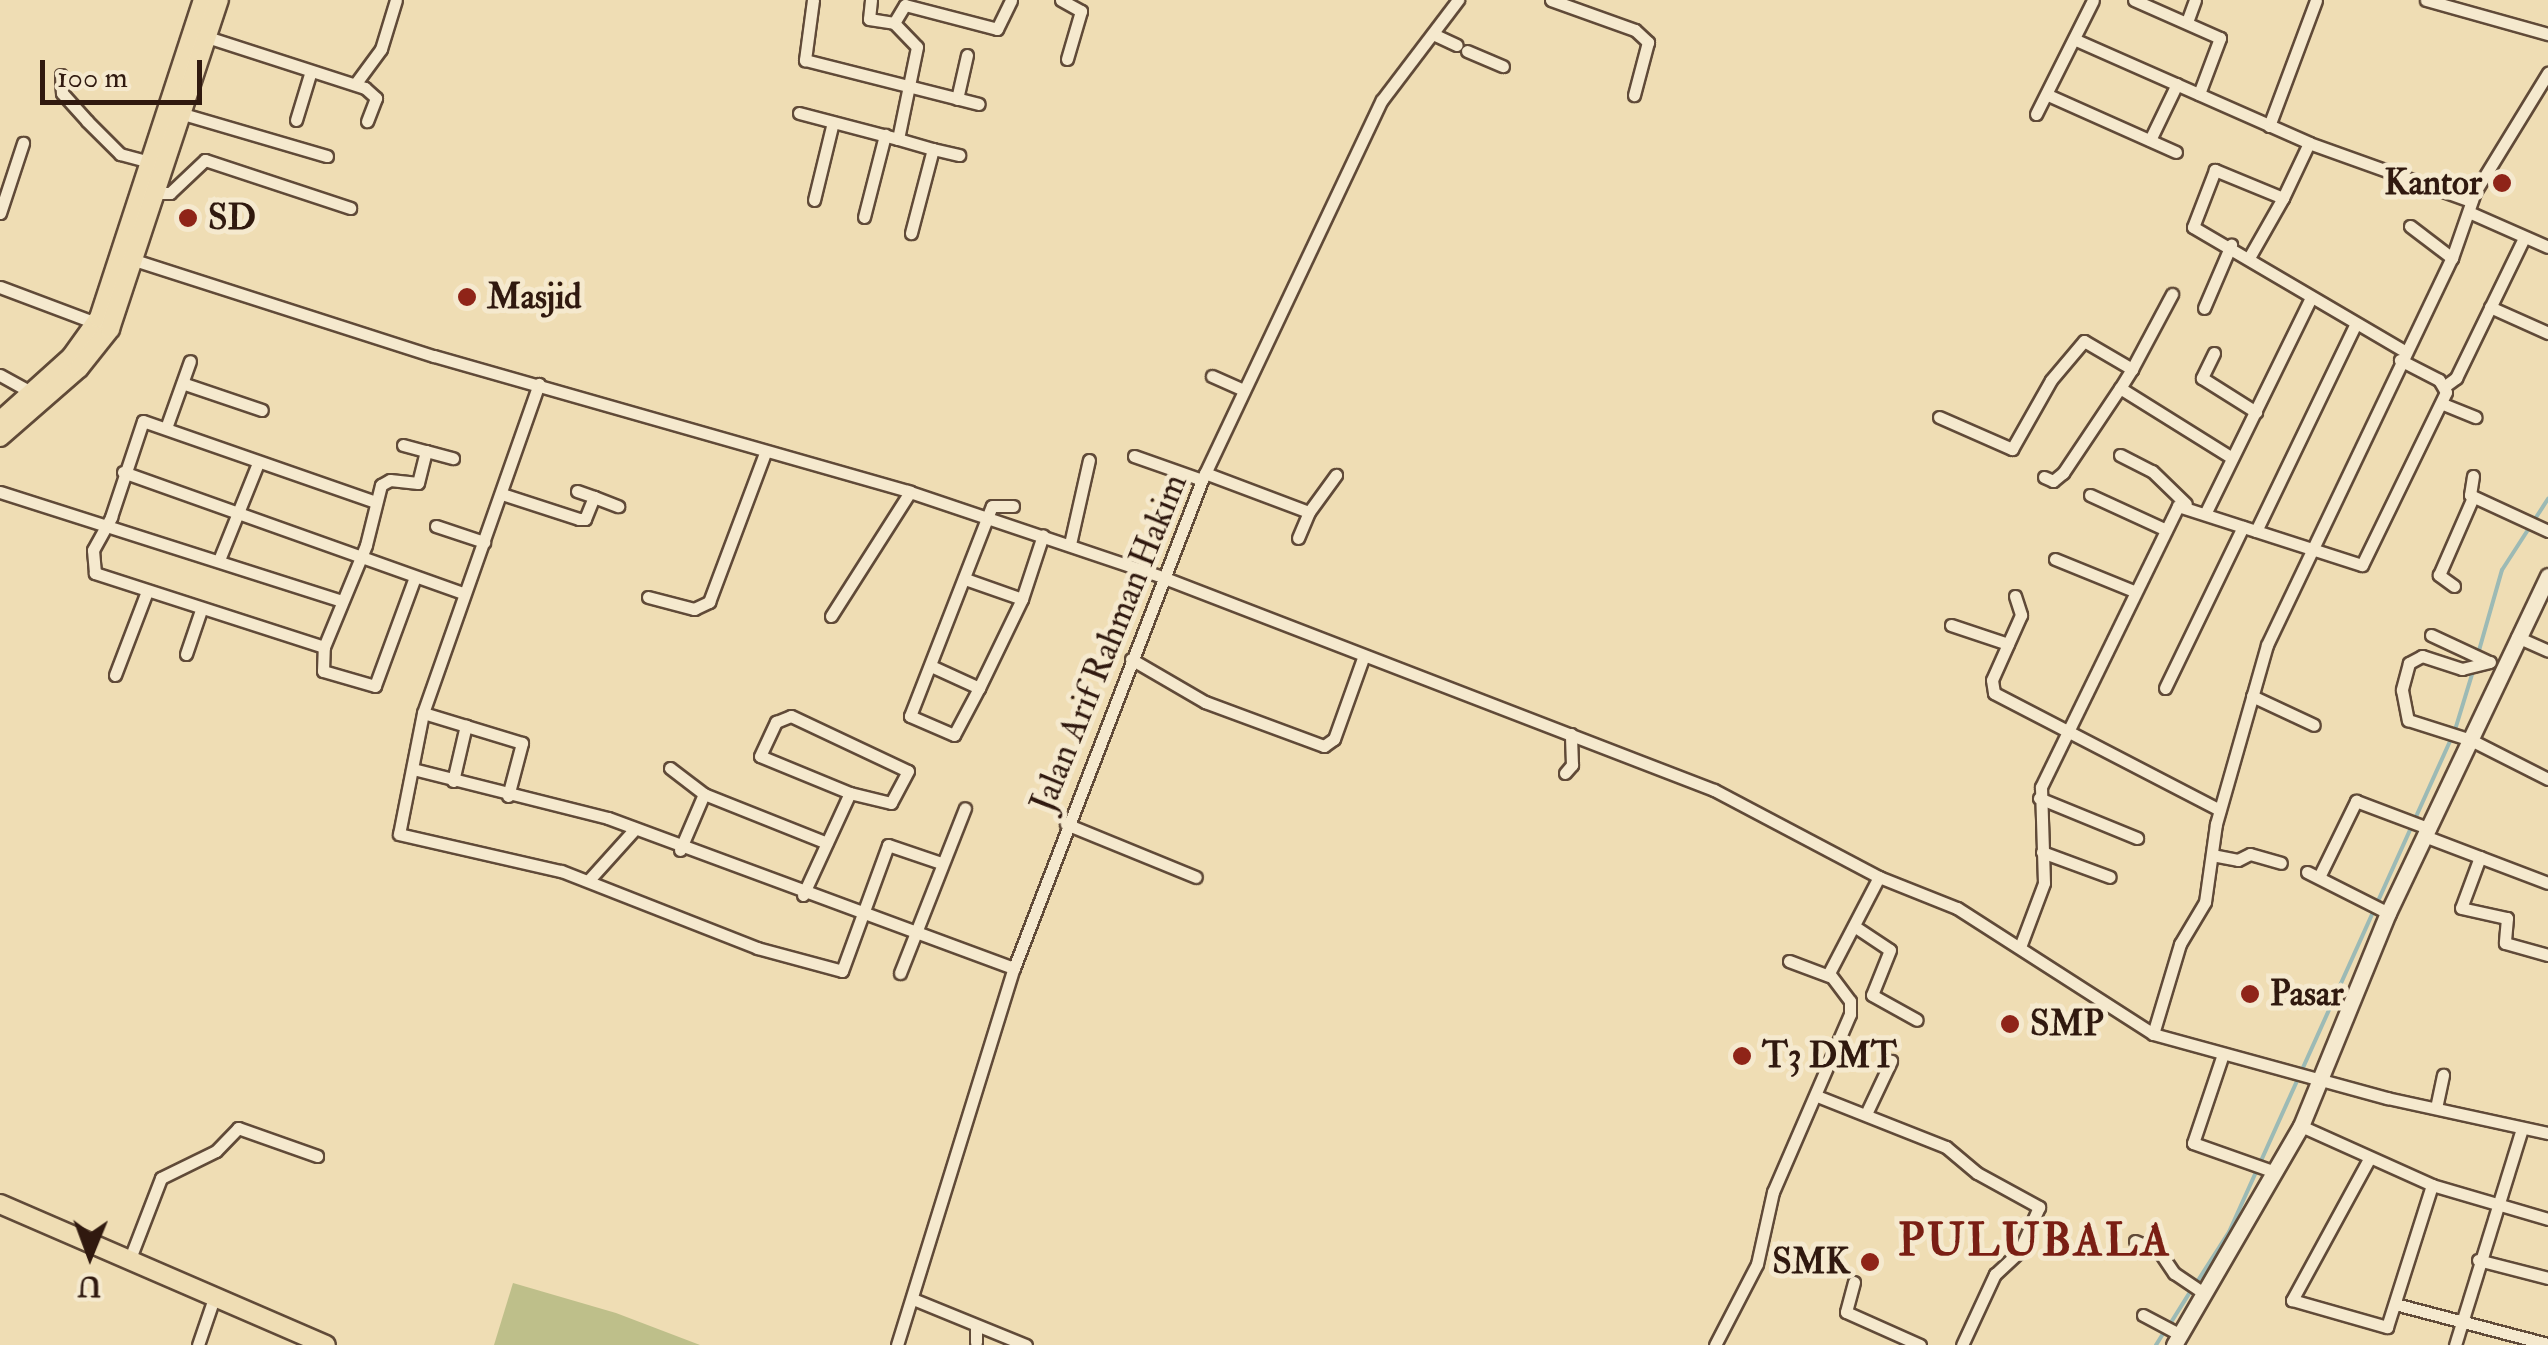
<!DOCTYPE html>
<style>
body{margin:0}
#map{position:relative;width:2548px;height:1345px;overflow:hidden;background:#efddb4;font-family:"IM FELL Double Pica",serif}
div>[style]{position:absolute}
[style*='--x']{left:calc(var(--x)*1px);top:calc(var(--y)*1px);width:calc(var(--w)*1px);rotate:calc(var(--a)*1deg)}
.green>*{inset:0;background:#bebf8a}
.stream>*{height:4px;margin:-2px;padding:0 2px;transform-origin:2px;border-radius:2px;background:#9cbab5}
.roads{filter:drop-shadow(2px 0 #604a38) drop-shadow(-2px 0 #604a38) drop-shadow(0 2px #604a38) drop-shadow(0 -2px #604a38)}
.street>*{height:11px;margin:-5.5px;padding:0 5.5px;transform-origin:5.5px;border-radius:5.5px;background:#f5e9ce}
.secondary>*{height:15px;margin:-7.5px;padding:0 7.5px;transform-origin:7.5px;border-radius:7.5px;background:#f5e9ce}
.primary>*{height:18px;margin:-9px;padding:0 9px;transform-origin:9px;border-radius:9px;background:#efddb4}
.dots>*{width:28px;height:28px;translate:-50% -50%;box-sizing:border-box;border:5px solid #f5e9ce;border-radius:50%}
span{translate:-50% -50%;white-space:nowrap;text-align:center;line-height:1.15;-webkit-text-stroke:10px #f5e9ce;paint-order:stroke}
.poi-label{font-size:35px;color:#30190f;font-weight:700}
.right{translate:-100% -50%;text-align:right}
.left{translate:0 -50%;text-align:left}
.street-label{font-size:35px;color:#30190f}
.district-label{font-size:45px;color:#7a1f14;font-weight:700;letter-spacing:2.5px}
.north{position:absolute;left:40px;top:1205px;width:100px;height:100px;-webkit-text-stroke:8px #f5e9ce;paint-order:stroke;rotate:181deg;font-size:28px;font-weight:700;line-height:40px;text-align:center;color:#30190f}
.north::after{content:'';display:block;margin:auto;width:35px;height:45px;background:#30190f;clip-path:polygon(50% 0,100% 100%,50% 72%,0 100%)}
.scale{position:absolute;left:40px;top:60px;width:162px;height:45px;box-sizing:border-box;border:5px solid #30190f;border-top:0;padding-left:12px;font-size:30px;line-height:35px;white-space:nowrap;color:#30190f;-webkit-text-stroke:8px #f5e9ce;paint-order:stroke}
</style>
<div id="map">
<div class="green">
<i style="clip-path:polygon(513px 1283px,616px 1313px,700px 1345px,494px 1345px)"></i>
</div>
<div class="stream">
<i style="--x:2478;--y:654;--w:87;--a:-74.1"></i>
<i style="--x:2502;--y:570;--w:85;--a:-57.1"></i>
<i style="--x:2455;--y:730;--w:65;--a:-73"></i>
<i style="--x:2197;--y:1282;--w:59;--a:-57.4"></i>
<i style="--x:2229;--y:1232;--w:541;--a:-65.76"></i>
<i style="--x:2170;--y:1324;--w:40;--a:-58"></i>
<i style="--x:2156;--y:1345;--w:15;--a:-58"></i>
</div>
<div class="roads">
<div class="street">
<i style="--x:813;--y:0;--w:61;--a:97.6"></i>
<i style="--x:805;--y:60;--w:179;--a:14.2"></i>
<i style="--x:871;--y:0;--w:19;--a:96"></i>
<i style="--x:869;--y:19;--w:25;--a:9"></i>
<i style="--x:894;--y:23;--w:33;--a:46"></i>
<i style="--x:917;--y:47;--w:94;--a:101.7"></i>
<i style="--x:898;--y:139;--w:36;--a:16"></i>
<i style="--x:933;--y:149;--w:87;--a:104.7"></i>
<i style="--x:1061;--y:0;--w:23;--a:29"></i>
<i style="--x:1081;--y:11;--w:50;--a:106.3"></i>
<i style="--x:1551;--y:0;--w:89;--a:19.7"></i>
<i style="--x:1635;--y:30;--w:18;--a:43"></i>
<i style="--x:1648;--y:42;--w:55;--a:104.8"></i>
<i style="--x:2134;--y:0;--w:94;--a:23.8"></i>
<i style="--x:2220;--y:38;--w:60;--a:110.6"></i>
<i style="--x:2426;--y:0;--w:127;--a:15.6"></i>
<i style="--x:2187;--y:22;--w:23;--a:-70"></i>
<i style="--x:894;--y:23;--w:21;--a:-59"></i>
<i style="--x:905;--y:5;--w:95;--a:14.6"></i>
<i style="--x:997;--y:29;--w:32;--a:-64"></i>
<i style="--x:1433;--y:34;--w:26;--a:25"></i>
<i style="--x:207;--y:37;--w:166;--a:17.9"></i>
<i style="--x:365;--y:88;--w:15;--a:42"></i>
<i style="--x:376;--y:98;--w:25;--a:111"></i>
<i style="--x:2076;--y:40;--w:255;--a:23.8"></i>
<i style="--x:2309;--y:143;--w:172;--a:19.7"></i>
<i style="--x:1467;--y:51;--w:39;--a:23"></i>
<i style="--x:61;--y:75;--w:18;--a:87"></i>
<i style="--x:62;--y:93;--w:38;--a:48"></i>
<i style="--x:87;--y:121;--w:47;--a:45"></i>
<i style="--x:120;--y:154;--w:31;--a:15"></i>
<i style="--x:356;--y:83;--w:42;--a:-53.7"></i>
<i style="--x:381;--y:49;--w:51;--a:-73"></i>
<i style="--x:2048;--y:95;--w:140;--a:24"></i>
<i style="--x:957;--y:99;--w:45;--a:-77.2"></i>
<i style="--x:799;--y:113;--w:102;--a:14.7"></i>
<i style="--x:183;--y:114;--w:150;--a:16.3"></i>
<i style="--x:2036;--y:114;--w:127;--a:-63.4"></i>
<i style="--x:296;--y:120;--w:51;--a:-73"></i>
<i style="--x:2269;--y:126;--w:134;--a:-69.5"></i>
<i style="--x:2150;--y:140;--w:62;--a:-64.3"></i>
<i style="--x:2309;--y:143;--w:61;--a:115.3"></i>
<i style="--x:2283;--y:198;--w:74;--a:-157.6"></i>
<i style="--x:2215;--y:170;--w:61;--a:111.1"></i>
<i style="--x:2193;--y:227;--w:245;--a:30.4"></i>
<i style="--x:933;--y:149;--w:27;--a:13"></i>
<i style="--x:157;--y:193;--w:13;--a:0"></i>
<i style="--x:170;--y:193;--w:48;--a:-43.3"></i>
<i style="--x:205;--y:160;--w:153;--a:18.3"></i>
<i style="--x:814;--y:200;--w:80;--a:-76.3"></i>
<i style="--x:0;--y:213;--w:74;--a:-71.8"></i>
<i style="--x:2471;--y:213;--w:84;--a:23.8"></i>
<i style="--x:864;--y:217;--w:85;--a:-75.6"></i>
<i style="--x:2410;--y:226;--w:53;--a:37.3"></i>
<i style="--x:2250;--y:256;--w:67;--a:-60.4"></i>
<i style="--x:128;--y:258;--w:321;--a:17.8"></i>
<i style="--x:434;--y:356;--w:495;--a:15.9"></i>
<i style="--x:910;--y:492;--w:266;--a:18.6"></i>
<i style="--x:1162;--y:577;--w:592;--a:21.1"></i>
<i style="--x:1714;--y:790;--w:187;--a:27.8"></i>
<i style="--x:1879;--y:877;--w:84;--a:21.7"></i>
<i style="--x:1957;--y:908;--w:233;--a:32.7"></i>
<i style="--x:2153;--y:1034;--w:243;--a:15.3"></i>
<i style="--x:2387;--y:1098;--w:165;--a:12.3"></i>
<i style="--x:0;--y:287;--w:103;--a:20.6"></i>
<i style="--x:2490;--y:307;--w:64;--a:24.1"></i>
<i style="--x:2204;--y:308;--w:69;--a:-66.8"></i>
<i style="--x:2214;--y:353;--w:28;--a:116"></i>
<i style="--x:2202;--y:378;--w:64;--a:32.2"></i>
<i style="--x:2132;--y:369;--w:85;--a:-61.9"></i>
<i style="--x:0;--y:375;--w:38;--a:29"></i>
<i style="--x:1212;--y:376;--w:34;--a:24"></i>
<i style="--x:185;--y:384;--w:81;--a:18.7"></i>
<i style="--x:2445;--y:386;--w:14;--a:-36"></i>
<i style="--x:2456;--y:378;--w:156;--a:-64.1"></i>
<i style="--x:2443;--y:404;--w:35;--a:22"></i>
<i style="--x:1939;--y:417;--w:80;--a:23.7"></i>
<i style="--x:2012;--y:449;--w:79;--a:-60.5"></i>
<i style="--x:2051;--y:380;--w:51;--a:-49.8"></i>
<i style="--x:2084;--y:341;--w:56;--a:30.3"></i>
<i style="--x:2132;--y:369;--w:22;--a:122"></i>
<i style="--x:2120;--y:388;--w:132;--a:32"></i>
<i style="--x:166;--y:428;--w:71;--a:-70.3"></i>
<i style="--x:403;--y:445;--w:24;--a:15"></i>
<i style="--x:2120;--y:455;--w:36;--a:27"></i>
<i style="--x:2152;--y:471;--w:47;--a:44.1"></i>
<i style="--x:1134;--y:456;--w:72;--a:19.4"></i>
<i style="--x:123;--y:472;--w:361;--a:19.6"></i>
<i style="--x:1205;--y:473;--w:111;--a:20.6"></i>
<i style="--x:1309;--y:512;--w:46;--a:-53.9"></i>
<i style="--x:2473;--y:476;--w:19;--a:99"></i>
<i style="--x:2470;--y:495;--w:86;--a:24.8"></i>
<i style="--x:2044;--y:477;--w:10;--a:24"></i>
<i style="--x:2053;--y:481;--w:13;--a:-39"></i>
<i style="--x:2063;--y:473;--w:102;--a:-56.2"></i>
<i style="--x:577;--y:491;--w:18;--a:19"></i>
<i style="--x:0;--y:492;--w:358;--a:17.7"></i>
<i style="--x:502;--y:494;--w:81;--a:18"></i>
<i style="--x:579;--y:519;--w:6;--a:0"></i>
<i style="--x:585;--y:519;--w:24;--a:-68"></i>
<i style="--x:594;--y:497;--w:26;--a:21"></i>
<i style="--x:2090;--y:495;--w:81;--a:24.7"></i>
<i style="--x:2206;--y:512;--w:238;--a:-63.9"></i>
<i style="--x:436;--y:526;--w:51;--a:18.4"></i>
<i style="--x:2256;--y:531;--w:229;--a:-64.3"></i>
<i style="--x:1298;--y:538;--w:28;--a:-67"></i>
<i style="--x:1070;--y:544;--w:86;--a:-77.3"></i>
<i style="--x:2055;--y:559;--w:85;--a:22.1"></i>
<i style="--x:219;--y:560;--w:105;--a:-68.1"></i>
<i style="--x:415;--y:577;--w:116;--a:110.2"></i>
<i style="--x:375;--y:686;--w:54;--a:-163.9"></i>
<i style="--x:323;--y:671;--w:24;--a:-88"></i>
<i style="--x:324;--y:647;--w:110;--a:-67.6"></i>
<i style="--x:366;--y:545;--w:62;--a:-76"></i>
<i style="--x:381;--y:485;--w:10;--a:-29"></i>
<i style="--x:390;--y:480;--w:28;--a:6"></i>
<i style="--x:418;--y:483;--w:33;--a:-76"></i>
<i style="--x:426;--y:451;--w:28;--a:15"></i>
<i style="--x:968;--y:580;--w:57;--a:19.4"></i>
<i style="--x:2454;--y:586;--w:19;--a:-144"></i>
<i style="--x:2439;--y:575;--w:85;--a:-66.4"></i>
<i style="--x:2015;--y:596;--w:20;--a:72"></i>
<i style="--x:2021;--y:615;--w:71;--a:114"></i>
<i style="--x:1992;--y:680;--w:13;--a:81"></i>
<i style="--x:1994;--y:693;--w:254;--a:27.4"></i>
<i style="--x:648;--y:597;--w:48;--a:14.6"></i>
<i style="--x:694;--y:609;--w:17;--a:-25"></i>
<i style="--x:709;--y:602;--w:159;--a:-69.4"></i>
<i style="--x:831;--y:616;--w:147;--a:-57.5"></i>
<i style="--x:1951;--y:625;--w:60;--a:18.4"></i>
<i style="--x:2431;--y:635;--w:64;--a:25"></i>
<i style="--x:2517;--y:637;--w:34;--a:24"></i>
<i style="--x:324;--y:647;--w:241;--a:-162.1"></i>
<i style="--x:95;--y:573;--w:23;--a:-95"></i>
<i style="--x:93;--y:550;--w:38;--a:-61"></i>
<i style="--x:111;--y:517;--w:101;--a:-71.6"></i>
<i style="--x:143;--y:421;--w:247;--a:19.2"></i>
<i style="--x:186;--y:654;--w:46;--a:-71.2"></i>
<i style="--x:1131;--y:659;--w:86;--a:30.2"></i>
<i style="--x:1205;--y:702;--w:127;--a:20.3"></i>
<i style="--x:1324;--y:746;--w:12;--a:-35"></i>
<i style="--x:1334;--y:739;--w:86;--a:-70.3"></i>
<i style="--x:2490;--y:662;--w:29;--a:166"></i>
<i style="--x:2462;--y:669;--w:42;--a:-162"></i>
<i style="--x:2422;--y:656;--w:15;--a:152"></i>
<i style="--x:2409;--y:663;--w:28;--a:105"></i>
<i style="--x:2402;--y:690;--w:31;--a:79"></i>
<i style="--x:2408;--y:720;--w:66;--a:17.6"></i>
<i style="--x:2471;--y:740;--w:86;--a:26.9"></i>
<i style="--x:931;--y:666;--w:53;--a:24.6"></i>
<i style="--x:979;--y:688;--w:99;--a:-64.2"></i>
<i style="--x:1022;--y:599;--w:67;--a:-71.8"></i>
<i style="--x:115;--y:675;--w:90;--a:-69.1"></i>
<i style="--x:979;--y:688;--w:53;--a:118"></i>
<i style="--x:954;--y:735;--w:48;--a:-156.6"></i>
<i style="--x:910;--y:716;--w:225;--a:-68.7"></i>
<i style="--x:992;--y:506;--w:21;--a:0"></i>
<i style="--x:2165;--y:688;--w:179;--a:-64.2"></i>
<i style="--x:2252;--y:696;--w:68;--a:25.1"></i>
<i style="--x:423;--y:713;--w:123;--a:101.2"></i>
<i style="--x:399;--y:834;--w:166;--a:12.9"></i>
<i style="--x:561;--y:871;--w:211;--a:21.4"></i>
<i style="--x:757;--y:948;--w:88;--a:15.1"></i>
<i style="--x:842;--y:971;--w:134;--a:-69.9"></i>
<i style="--x:888;--y:845;--w:56;--a:18.8"></i>
<i style="--x:670;--y:768;--w:43;--a:37.4"></i>
<i style="--x:417;--y:770;--w:197;--a:14.1"></i>
<i style="--x:608;--y:818;--w:433;--a:20.3"></i>
<i style="--x:1565;--y:773;--w:11;--a:-49"></i>
<i style="--x:1572;--y:765;--w:31;--a:-92"></i>
<i style="--x:453;--y:781;--w:57;--a:-76.9"></i>
<i style="--x:508;--y:796;--w:55;--a:-75.2"></i>
<i style="--x:522;--y:743;--w:103;--a:-163.1"></i>
<i style="--x:423;--y:713;--w:349;--a:-70.6"></i>
<i style="--x:2039;--y:798;--w:106;--a:22.2"></i>
<i style="--x:1066;--y:824;--w:140;--a:22.2"></i>
<i style="--x:2427;--y:837;--w:129;--a:20.8"></i>
<i style="--x:680;--y:850;--w:61;--a:-66.8"></i>
<i style="--x:704;--y:794;--w:132;--a:21.7"></i>
<i style="--x:2042;--y:852;--w:72;--a:20.2"></i>
<i style="--x:2212;--y:855;--w:26;--a:11"></i>
<i style="--x:2238;--y:860;--w:13;--a:-27"></i>
<i style="--x:2250;--y:854;--w:32;--a:16"></i>
<i style="--x:2480;--y:857;--w:54;--a:110.4"></i>
<i style="--x:2461;--y:908;--w:47;--a:12.3"></i>
<i style="--x:2507;--y:918;--w:25;--a:95"></i>
<i style="--x:2505;--y:943;--w:45;--a:15.6"></i>
<i style="--x:2307;--y:872;--w:91;--a:26.8"></i>
<i style="--x:2319;--y:877;--w:85;--a:-64"></i>
<i style="--x:2356;--y:801;--w:79;--a:20.7"></i>
<i style="--x:588;--y:881;--w:69;--a:-48"></i>
<i style="--x:803;--y:895;--w:112;--a:-65.3"></i>
<i style="--x:850;--y:793;--w:97;--a:-157.7"></i>
<i style="--x:760;--y:756;--w:38;--a:-65"></i>
<i style="--x:776;--y:722;--w:16;--a:-22"></i>
<i style="--x:791;--y:716;--w:129;--a:25.2"></i>
<i style="--x:908;--y:771;--w:36;--a:118"></i>
<i style="--x:891;--y:803;--w:42;--a:-166.3"></i>
<i style="--x:1854;--y:926;--w:43;--a:33.7"></i>
<i style="--x:1890;--y:950;--w:48;--a:111.8"></i>
<i style="--x:1872;--y:995;--w:51;--a:29.1"></i>
<i style="--x:2020;--y:947;--w:68;--a:-69.4"></i>
<i style="--x:2044;--y:883;--w:96;--a:-91.8"></i>
<i style="--x:2041;--y:787;--w:313;--a:-64"></i>
<i style="--x:2178;--y:506;--w:193;--a:17.8"></i>
<i style="--x:2362;--y:565;--w:192;--a:-64.1"></i>
<i style="--x:2446;--y:392;--w:14;--a:-120"></i>
<i style="--x:2439;--y:380;--w:44;--a:-152.9"></i>
<i style="--x:1789;--y:961;--w:43;--a:20.6"></i>
<i style="--x:900;--y:973;--w:177;--a:-68.5"></i>
<i style="--x:2153;--y:1034;--w:94;--a:-73.3"></i>
<i style="--x:2180;--y:944;--w:49;--a:-59.2"></i>
<i style="--x:2205;--y:902;--w:79;--a:-82"></i>
<i style="--x:2216;--y:824;--w:186;--a:-74.1"></i>
<i style="--x:2267;--y:645;--w:429;--a:-64.5"></i>
<i style="--x:2452;--y:258;--w:70;--a:-70.8"></i>
<i style="--x:2475;--y:192;--w:140;--a:-58.5"></i>
<i style="--x:2223;--y:1054;--w:94;--a:108.6"></i>
<i style="--x:2193;--y:1143;--w:87;--a:19.5"></i>
<i style="--x:1817;--y:1096;--w:139;--a:21.6"></i>
<i style="--x:1946;--y:1147;--w:40;--a:40"></i>
<i style="--x:1977;--y:1173;--w:71;--a:28.7"></i>
<i style="--x:2039;--y:1207;--w:49;--a:114"></i>
<i style="--x:2019;--y:1252;--w:33;--a:137"></i>
<i style="--x:1995;--y:1274;--w:78;--a:114.9"></i>
<i style="--x:2436;--y:1108;--w:34;--a:-78"></i>
<i style="--x:1866;--y:1114;--w:59;--a:-64.7"></i>
<i style="--x:2301;--y:1126;--w:144;--a:24.2"></i>
<i style="--x:2432;--y:1185;--w:121;--a:16.3"></i>
<i style="--x:2369;--y:1159;--w:161;--a:118.6"></i>
<i style="--x:2292;--y:1300;--w:99;--a:15.9"></i>
<i style="--x:2387;--y:1327;--w:149;--a:-72.4"></i>
<i style="--x:2135;--y:1241;--w:26;--a:23"></i>
<i style="--x:2159;--y:1251;--w:27;--a:56"></i>
<i style="--x:2174;--y:1273;--w:37;--a:34"></i>
<i style="--x:2478;--y:1260;--w:72;--a:14.4"></i>
<i style="--x:129;--y:1261;--w:89;--a:-68.9"></i>
<i style="--x:161;--y:1178;--w:61;--a:-26.1"></i>
<i style="--x:216;--y:1151;--w:32;--a:-46"></i>
<i style="--x:238;--y:1128;--w:84;--a:19.5"></i>
<i style="--x:1854;--y:1282;--w:31;--a:105"></i>
<i style="--x:1846;--y:1312;--w:81;--a:24"></i>
<i style="--x:913;--y:1299;--w:122;--a:22.2"></i>
<i style="--x:2395;--y:1304;--w:158;--a:14.7"></i>
<i style="--x:2143;--y:1315;--w:43;--a:27.8"></i>
<i style="--x:976;--y:1327;--w:15;--a:90"></i>
<i style="--x:198;--y:1345;--w:50;--a:-71.2"></i>
<i style="--x:897;--y:1345;--w:395;--a:-72.8"></i>
<i style="--x:1014;--y:968;--w:523;--a:-68.93"></i>
<i style="--x:1202;--y:480;--w:420;--a:-64.7"></i>
<i style="--x:1382;--y:100;--w:126;--a:-52.8"></i>
<i style="--x:1715;--y:1345;--w:91;--a:-62.6"></i>
<i style="--x:1757;--y:1264;--w:74;--a:-77.5"></i>
<i style="--x:1773;--y:1192;--w:194;--a:-66.6"></i>
<i style="--x:1850;--y:1014;--w:13;--a:-90"></i>
<i style="--x:1850;--y:1001;--w:35;--a:-127"></i>
<i style="--x:1829;--y:973;--w:108;--a:-62.5"></i>
<i style="--x:2455;--y:1345;--w:227;--a:-72.8"></i>
</div>
<div class="secondary">
<i style="--x:2174;--y:1345;--w:253;--a:-59.9"></i>
<i style="--x:2301;--y:1126;--w:230;--a:-67.8"></i>
<i style="--x:2388;--y:913;--w:373;--a:-64.6"></i>
</div>
<div class="primary">
<i style="--x:0;--y:421;--w:96;--a:-42"></i>
<i style="--x:71;--y:357;--w:48;--a:-54.3"></i>
<i style="--x:99;--y:318;--w:335;--a:-71.9"></i>
<i style="--x:0;--y:437;--w:105;--a:-41.1"></i>
<i style="--x:79;--y:368;--w:50;--a:-51.5"></i>
<i style="--x:110;--y:329;--w:347;--a:-71.7"></i>
<i style="--x:0;--y:1204;--w:355;--a:23.4"></i>
</div>
</div>
<div class="dots">
<i style="left:2502px;top:183px;background:#8f2418"></i>
<i style="left:188px;top:218px;background:#8f2418"></i>
<i style="left:467px;top:297px;background:#8f2418"></i>
<i style="left:2250px;top:994px;background:#8f2418"></i>
<i style="left:2010px;top:1024px;background:#8f2418"></i>
<i style="left:1742px;top:1056px;background:#8f2418"></i>
<i style="left:1870px;top:1262px;background:#8f2418"></i>
</div>
<div class="poi-label">
<span class="right" style="left:2482px;top:183px">Kantor</span>
<span class="left" style="left:208px;top:218px">SD</span>
<span class="left" style="left:487px;top:297px">Masjid</span>
<span class="left" style="left:2270px;top:994px">Pasar</span>
<span class="left" style="left:2030px;top:1024px">SMP</span>
<span class="left" style="left:1762px;top:1056px">T3 DMT</span>
<span class="right" style="left:1850px;top:1262px">SMK</span>
</div>
<div class="street-label">
<span style="left:1109px;top:643px;rotate:-68deg">Jalan Arif Rahman Hakim</span>
</div>
<div class="district-label">
<span style="left:2035px;top:1242px">PULUBALA</span>
</div>
<div class="north">U</div>
<div class="scale">100 m</div>
</div>
